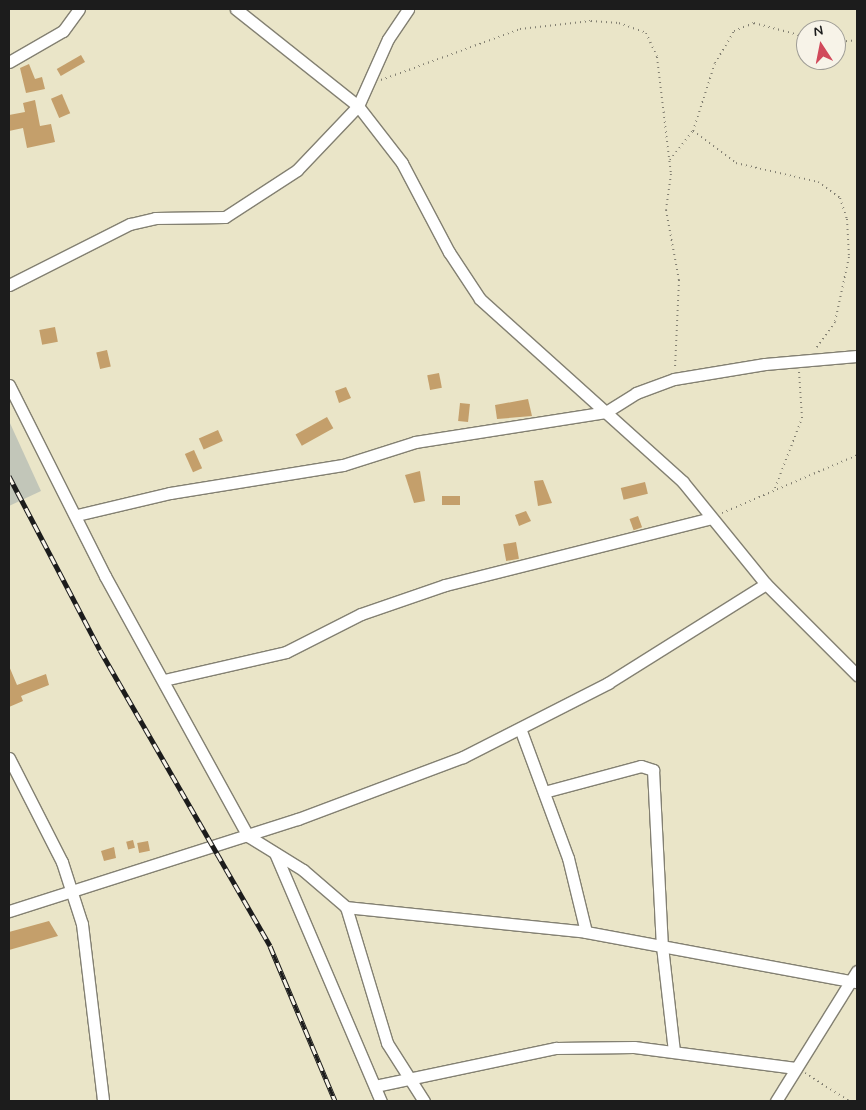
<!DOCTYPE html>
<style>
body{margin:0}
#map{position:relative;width:866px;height:1110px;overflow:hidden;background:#eae5c8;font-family:Mynerve,sans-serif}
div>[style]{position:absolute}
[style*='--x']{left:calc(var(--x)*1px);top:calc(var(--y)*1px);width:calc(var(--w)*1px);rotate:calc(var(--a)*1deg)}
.industrial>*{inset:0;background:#c2c6b9}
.building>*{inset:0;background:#c49f6b;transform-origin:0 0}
.path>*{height:2px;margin-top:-1px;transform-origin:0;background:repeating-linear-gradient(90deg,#838072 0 1px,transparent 0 5px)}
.roads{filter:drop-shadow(1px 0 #838072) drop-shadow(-1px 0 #838072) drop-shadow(0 1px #838072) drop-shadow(0 -1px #838072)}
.street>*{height:11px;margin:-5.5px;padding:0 5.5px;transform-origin:5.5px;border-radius:5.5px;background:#fff}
.rail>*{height:5px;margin-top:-2.5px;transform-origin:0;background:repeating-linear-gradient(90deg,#f7f3e8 0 9px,#1c1c1c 0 18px);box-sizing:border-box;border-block:1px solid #1c1c1c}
span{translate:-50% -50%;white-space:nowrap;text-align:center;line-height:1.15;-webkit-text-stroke:4px #f7f3e8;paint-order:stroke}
.frame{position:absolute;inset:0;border:10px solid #1c1c1c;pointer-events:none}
.north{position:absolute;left:796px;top:20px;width:50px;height:50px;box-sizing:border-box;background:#f7f3e8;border:1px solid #9f9d96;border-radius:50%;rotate:349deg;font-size:14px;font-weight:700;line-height:20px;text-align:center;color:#1c1c1c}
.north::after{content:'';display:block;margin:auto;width:18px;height:22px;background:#d1495b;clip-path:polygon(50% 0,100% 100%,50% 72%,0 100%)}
</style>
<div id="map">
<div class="industrial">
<i style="clip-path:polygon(9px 421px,41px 491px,9px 506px)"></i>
</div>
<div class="building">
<i style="left:81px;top:55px;width:8px;height:28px;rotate:60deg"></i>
<i style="clip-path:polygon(29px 64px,35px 79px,42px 77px,45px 89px,26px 93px,20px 68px)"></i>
<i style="left:62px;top:94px;width:21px;height:12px;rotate:67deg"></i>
<i style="clip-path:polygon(35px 100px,40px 126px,51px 124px,55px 142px,27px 148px,23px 128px,9px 131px,9px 115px,25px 112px,23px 103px)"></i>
<i style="left:55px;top:327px;width:15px;height:16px;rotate:79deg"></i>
<i style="left:107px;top:350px;width:17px;height:11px;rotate:77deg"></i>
<i style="left:439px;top:373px;width:15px;height:12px;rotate:79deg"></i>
<i style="clip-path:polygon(346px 387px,351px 398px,339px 403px,335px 391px)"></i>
<i style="clip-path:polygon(528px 399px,532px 416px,497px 419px,495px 405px)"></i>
<i style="left:460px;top:403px;width:10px;height:18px;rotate:6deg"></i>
<i style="left:327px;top:417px;width:13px;height:36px;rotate:61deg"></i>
<i style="left:218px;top:430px;width:12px;height:21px;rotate:66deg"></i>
<i style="left:194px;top:450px;width:20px;height:10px;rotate:66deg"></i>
<i style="clip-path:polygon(420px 471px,425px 501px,414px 503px,405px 475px)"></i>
<i style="clip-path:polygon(543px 480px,552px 503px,538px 506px,534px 481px)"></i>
<i style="left:645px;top:482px;width:12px;height:25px;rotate:76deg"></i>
<i style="left:460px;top:496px;width:9px;height:18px;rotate:90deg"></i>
<i style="clip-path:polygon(526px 511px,531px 521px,519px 526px,515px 515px)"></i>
<i style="left:638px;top:516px;width:12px;height:9px;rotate:70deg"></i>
<i style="left:516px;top:542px;width:17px;height:13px;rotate:80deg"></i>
<i style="clip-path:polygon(9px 666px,17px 685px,46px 674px,49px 685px,21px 696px,23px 701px,9px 707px)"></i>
<i style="left:133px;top:840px;width:8px;height:7px;rotate:76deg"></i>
<i style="left:148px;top:841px;width:10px;height:11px;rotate:79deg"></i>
<i style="clip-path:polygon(114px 847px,116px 858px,104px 861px,101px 851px)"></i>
<i style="clip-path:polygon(49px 921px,58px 936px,9px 950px,9px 932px)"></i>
</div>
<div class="path">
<i style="--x:836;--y:42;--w:21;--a:-5"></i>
<i style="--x:381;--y:80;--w:148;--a:-20.1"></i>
<i style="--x:520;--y:29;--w:71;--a:-6.4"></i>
<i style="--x:591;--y:21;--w:28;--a:4"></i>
<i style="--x:619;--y:23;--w:29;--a:20"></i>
<i style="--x:646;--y:33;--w:26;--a:65"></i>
<i style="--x:657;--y:57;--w:118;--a:83.2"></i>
<i style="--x:671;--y:174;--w:36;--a:98"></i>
<i style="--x:666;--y:210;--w:71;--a:79.5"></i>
<i style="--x:679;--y:280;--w:88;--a:92.6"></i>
<i style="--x:693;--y:131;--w:54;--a:36.7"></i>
<i style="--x:736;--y:163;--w:84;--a:13"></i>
<i style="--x:818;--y:182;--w:27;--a:36"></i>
<i style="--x:840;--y:198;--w:22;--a:72"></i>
<i style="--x:847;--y:219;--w:38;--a:87"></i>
<i style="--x:849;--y:257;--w:66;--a:102.2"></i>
<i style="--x:835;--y:322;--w:34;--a:126"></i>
<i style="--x:670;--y:160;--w:37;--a:-52"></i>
<i style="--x:693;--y:131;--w:71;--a:-72.1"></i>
<i style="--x:715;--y:63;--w:37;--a:-59"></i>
<i style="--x:734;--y:31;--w:22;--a:-22"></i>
<i style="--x:754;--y:23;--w:54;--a:15.1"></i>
<i style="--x:775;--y:488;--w:75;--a:-68.9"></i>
<i style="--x:802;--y:418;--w:47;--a:-93.7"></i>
<i style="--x:722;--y:513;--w:147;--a:-23.2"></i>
<i style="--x:805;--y:1073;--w:52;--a:32.5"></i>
</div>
<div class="roads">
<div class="street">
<i style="--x:236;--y:9;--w:156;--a:38.5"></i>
<i style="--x:358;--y:106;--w:72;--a:52.3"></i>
<i style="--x:402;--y:163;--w:101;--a:62.2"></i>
<i style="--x:449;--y:252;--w:56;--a:56.6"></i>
<i style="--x:480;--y:299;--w:273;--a:42"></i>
<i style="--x:683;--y:482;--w:132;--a:50.9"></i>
<i style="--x:766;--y:584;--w:129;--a:45"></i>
<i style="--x:9;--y:62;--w:62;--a:-29.9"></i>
<i style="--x:63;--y:31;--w:27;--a:-54"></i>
<i style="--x:9;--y:285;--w:136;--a:-26.8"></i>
<i style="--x:130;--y:224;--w:26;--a:-13"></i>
<i style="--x:155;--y:218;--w:70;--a:-0.8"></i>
<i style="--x:225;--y:217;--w:86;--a:-33.1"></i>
<i style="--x:297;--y:170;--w:88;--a:-46.4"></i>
<i style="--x:358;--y:106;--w:73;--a:-65.9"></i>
<i style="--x:388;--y:39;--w:36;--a:-56"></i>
<i style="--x:9;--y:385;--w:214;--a:63.3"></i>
<i style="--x:105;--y:576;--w:297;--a:61.2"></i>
<i style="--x:248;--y:836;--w:65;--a:31.7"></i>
<i style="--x:303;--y:870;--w:57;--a:40.7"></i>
<i style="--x:346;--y:907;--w:142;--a:73.2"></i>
<i style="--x:387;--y:1043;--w:69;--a:57.5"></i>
<i style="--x:77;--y:515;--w:96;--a:-13.3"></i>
<i style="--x:170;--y:493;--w:175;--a:-9.2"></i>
<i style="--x:343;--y:465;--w:76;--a:-17.7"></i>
<i style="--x:415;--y:442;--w:193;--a:-8.9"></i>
<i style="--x:606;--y:412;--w:36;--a:-32"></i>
<i style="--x:636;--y:393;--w:40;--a:-20.2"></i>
<i style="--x:674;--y:379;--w:92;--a:-9.4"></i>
<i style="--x:765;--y:364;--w:92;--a:-5"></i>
<i style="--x:164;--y:680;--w:125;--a:-12.9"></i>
<i style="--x:286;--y:652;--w:84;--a:-26.9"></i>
<i style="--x:361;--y:614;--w:89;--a:-19"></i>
<i style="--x:445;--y:585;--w:274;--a:-14.1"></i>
<i style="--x:521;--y:731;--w:135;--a:69.7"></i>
<i style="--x:568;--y:858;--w:76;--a:76.3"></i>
<i style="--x:9;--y:758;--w:117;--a:63"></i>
<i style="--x:62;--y:862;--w:65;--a:72.1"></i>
<i style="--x:82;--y:924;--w:178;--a:83.2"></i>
<i style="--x:544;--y:792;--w:100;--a:-15"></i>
<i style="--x:641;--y:766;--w:13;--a:18"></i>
<i style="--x:653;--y:770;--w:176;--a:87.1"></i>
<i style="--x:662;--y:946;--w:106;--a:83.5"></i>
<i style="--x:275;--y:853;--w:270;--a:66.9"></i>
<i style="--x:346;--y:907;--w:241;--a:5.9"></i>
<i style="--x:586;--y:932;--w:276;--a:10.5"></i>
<i style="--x:9;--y:911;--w:303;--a:-17.7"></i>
<i style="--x:298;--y:819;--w:176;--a:-20.6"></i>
<i style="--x:463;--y:757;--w:163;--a:-27"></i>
<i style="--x:608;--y:683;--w:186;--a:-32.1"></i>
<i style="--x:375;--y:1086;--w:185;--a:-11.9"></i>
<i style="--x:556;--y:1048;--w:78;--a:-0.7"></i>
<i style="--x:634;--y:1047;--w:163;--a:7.4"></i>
<i style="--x:776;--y:1101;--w:153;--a:-58.1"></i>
</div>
</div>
<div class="rail">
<i style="--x:9;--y:476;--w:196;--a:62.4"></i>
<i style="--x:100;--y:650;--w:341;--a:60.1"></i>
<i style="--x:270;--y:946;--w:168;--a:67.2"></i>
</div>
<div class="frame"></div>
<div class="north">N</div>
</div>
